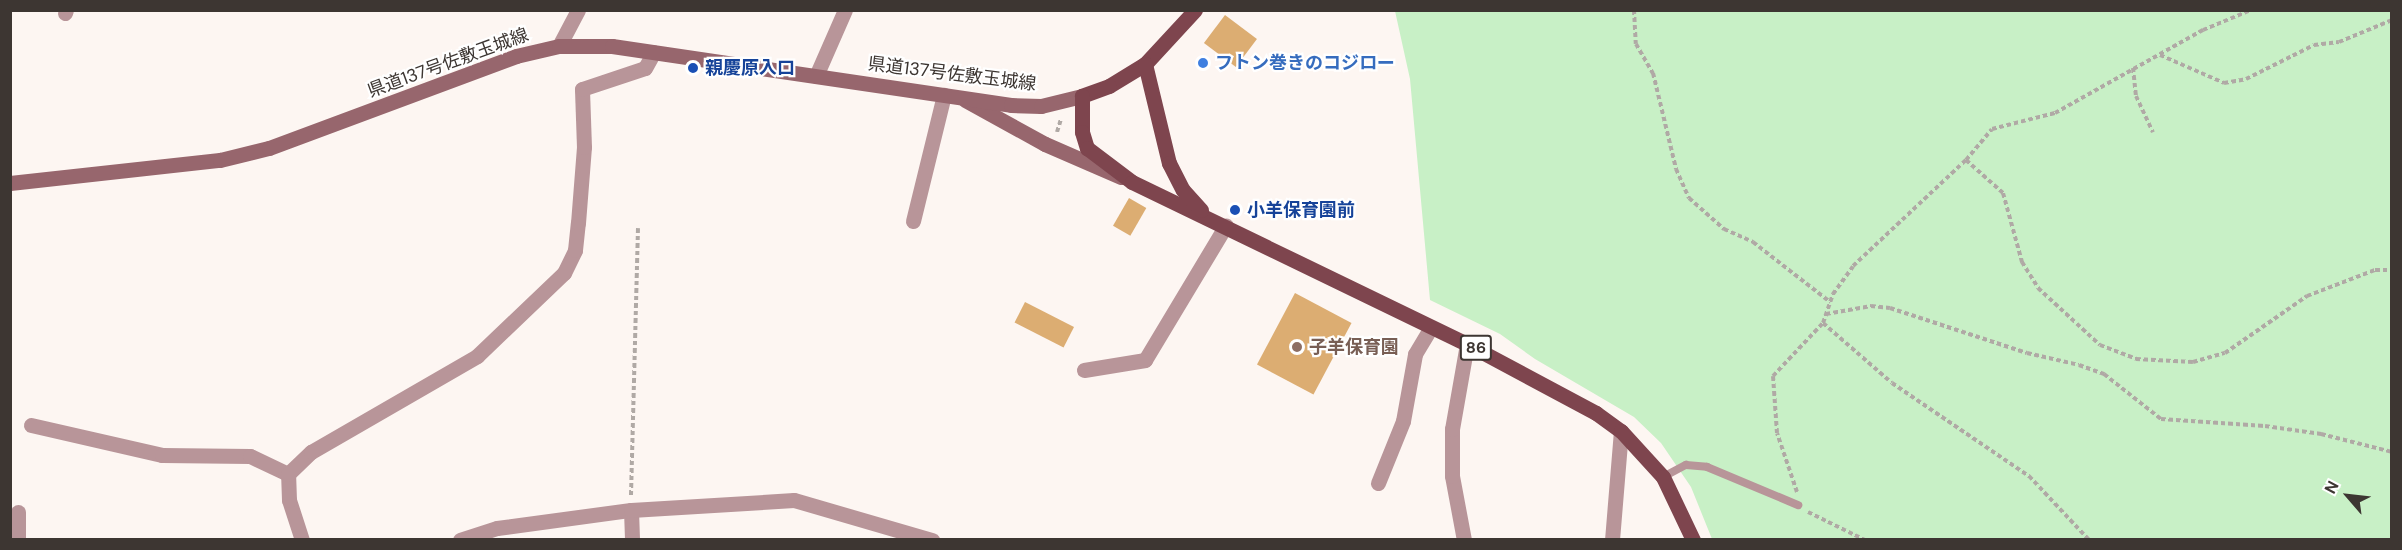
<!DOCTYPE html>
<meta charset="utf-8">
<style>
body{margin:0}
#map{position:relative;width:2402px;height:550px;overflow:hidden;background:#fdf6f2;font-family:"DM Sans","Noto Sans JP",sans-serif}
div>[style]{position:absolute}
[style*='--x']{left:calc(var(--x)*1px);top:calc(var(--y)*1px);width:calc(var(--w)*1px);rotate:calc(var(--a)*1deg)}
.green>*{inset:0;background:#c8f0c6}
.building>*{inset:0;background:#dcad72;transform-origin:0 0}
.path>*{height:4px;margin-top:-2px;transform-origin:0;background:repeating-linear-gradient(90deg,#b0a9a5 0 4.5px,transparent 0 7.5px)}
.lane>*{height:8px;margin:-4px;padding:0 4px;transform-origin:4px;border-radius:4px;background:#b89599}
.street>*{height:15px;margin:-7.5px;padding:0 7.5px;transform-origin:7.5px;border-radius:7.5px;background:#b89599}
.secondary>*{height:15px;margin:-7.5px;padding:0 7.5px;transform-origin:7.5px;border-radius:7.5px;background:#97666d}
.primary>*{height:15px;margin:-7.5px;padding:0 7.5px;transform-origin:7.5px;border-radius:7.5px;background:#7e454e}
.dots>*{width:16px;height:16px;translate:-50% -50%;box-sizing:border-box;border:3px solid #fff;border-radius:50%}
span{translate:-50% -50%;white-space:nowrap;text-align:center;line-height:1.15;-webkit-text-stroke:4.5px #fff;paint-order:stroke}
.shield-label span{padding:2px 4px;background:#fff;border:2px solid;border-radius:4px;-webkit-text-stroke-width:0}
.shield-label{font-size:16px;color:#3d3632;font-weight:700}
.street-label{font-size:18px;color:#3d3632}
.shop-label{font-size:18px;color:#366cbe;font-weight:700}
.left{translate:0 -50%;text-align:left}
.transit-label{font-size:18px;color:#164399;font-weight:700}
.education-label{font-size:18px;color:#785e54;font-weight:700}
.frame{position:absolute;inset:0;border:12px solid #3d3632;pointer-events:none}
.north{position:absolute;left:2318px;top:466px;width:60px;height:60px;-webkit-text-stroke:4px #fff;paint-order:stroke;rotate:298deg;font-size:16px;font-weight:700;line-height:24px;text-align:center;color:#3d3632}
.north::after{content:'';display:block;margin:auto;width:21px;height:27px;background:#3d3632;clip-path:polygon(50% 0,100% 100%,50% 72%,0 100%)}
</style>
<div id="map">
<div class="green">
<i style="clip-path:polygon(1395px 11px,2391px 11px,2391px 539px,1712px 539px,1691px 487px,1661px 443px,1634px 417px,1535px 359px,1500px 334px,1430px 300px,1410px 79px)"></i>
</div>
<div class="building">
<i style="left:1225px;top:15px;width:40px;height:35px;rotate:37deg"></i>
<i style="left:1129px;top:198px;width:20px;height:32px;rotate:30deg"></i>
<i style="left:1295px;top:293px;width:64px;height:81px;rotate:28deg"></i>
<i style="left:1025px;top:302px;width:55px;height:23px;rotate:27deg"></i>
</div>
<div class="path">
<i style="--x:1634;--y:10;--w:34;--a:87"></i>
<i style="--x:1636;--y:44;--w:34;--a:60"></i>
<i style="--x:1653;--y:73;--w:99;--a:76.5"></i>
<i style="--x:1676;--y:169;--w:32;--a:66"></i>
<i style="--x:1689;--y:198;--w:47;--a:41.5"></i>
<i style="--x:1724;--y:229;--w:32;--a:24"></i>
<i style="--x:1753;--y:242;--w:98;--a:37.9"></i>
<i style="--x:2160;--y:55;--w:70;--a:23.6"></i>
<i style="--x:2224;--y:83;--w:22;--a:-10"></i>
<i style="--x:2246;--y:79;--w:76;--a:-26.6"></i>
<i style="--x:2314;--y:45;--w:25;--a:-7"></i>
<i style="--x:2339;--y:42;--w:57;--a:-22.5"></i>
<i style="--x:2133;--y:68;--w:28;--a:84"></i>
<i style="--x:2136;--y:96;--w:40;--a:65"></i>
<i style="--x:1057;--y:132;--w:14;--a:-73"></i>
<i style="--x:1966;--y:160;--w:50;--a:41.7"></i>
<i style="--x:2003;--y:193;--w:72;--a:74.6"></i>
<i style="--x:2022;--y:262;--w:31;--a:58"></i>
<i style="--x:2038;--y:288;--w:84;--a:42.6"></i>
<i style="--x:2100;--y:345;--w:39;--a:21"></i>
<i style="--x:2136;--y:359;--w:57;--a:3"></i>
<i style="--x:2193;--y:362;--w:33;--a:-16"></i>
<i style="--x:2225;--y:353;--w:100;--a:-34.8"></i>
<i style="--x:2307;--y:296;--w:73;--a:-20.9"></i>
<i style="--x:2375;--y:270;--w:17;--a:0"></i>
<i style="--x:1826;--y:314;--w:46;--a:-10.1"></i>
<i style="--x:1871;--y:306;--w:19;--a:6"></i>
<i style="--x:1890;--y:308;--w:144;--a:18.2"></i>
<i style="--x:2027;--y:353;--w:53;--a:13"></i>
<i style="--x:2079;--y:365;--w:27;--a:20"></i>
<i style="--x:2104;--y:374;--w:73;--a:38.3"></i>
<i style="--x:2161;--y:419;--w:104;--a:3.9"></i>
<i style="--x:2265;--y:426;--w:57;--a:8.1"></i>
<i style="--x:2321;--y:434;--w:73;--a:14.2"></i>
<i style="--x:1823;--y:323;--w:91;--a:41"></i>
<i style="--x:1892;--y:383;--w:166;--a:34.2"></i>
<i style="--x:2029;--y:476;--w:88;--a:46.8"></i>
<i style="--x:1797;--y:492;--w:62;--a:-108.7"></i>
<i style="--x:1777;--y:433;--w:57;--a:-94"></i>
<i style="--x:1773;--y:376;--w:73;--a:-46.7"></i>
<i style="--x:1823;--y:323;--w:31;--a:-71"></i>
<i style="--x:1833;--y:294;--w:34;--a:-54"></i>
<i style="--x:1853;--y:266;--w:155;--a:-43.2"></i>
<i style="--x:1966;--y:160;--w:40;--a:-50"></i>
<i style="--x:1992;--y:129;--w:65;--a:-14.3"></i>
<i style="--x:2055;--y:113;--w:170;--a:-29.3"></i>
<i style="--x:2203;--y:30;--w:52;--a:-22.6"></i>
<i style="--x:631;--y:495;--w:267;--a:-88.5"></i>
<i style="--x:1808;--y:512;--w:64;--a:26.2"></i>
</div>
<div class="lane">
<i style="--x:1663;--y:477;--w:26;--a:-28"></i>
<i style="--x:1686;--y:465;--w:21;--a:5"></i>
<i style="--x:1707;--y:467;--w:99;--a:22.7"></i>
</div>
<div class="street">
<i style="--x:65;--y:13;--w:3;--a:-72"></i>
<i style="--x:559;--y:46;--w:41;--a:-62.2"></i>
<i style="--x:816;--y:76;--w:72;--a:-66.3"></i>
<i style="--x:913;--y:221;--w:130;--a:-76.2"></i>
<i style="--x:1084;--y:370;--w:62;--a:-9.3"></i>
<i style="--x:1145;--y:360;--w:157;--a:-59"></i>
<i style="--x:31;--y:425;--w:134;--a:12.9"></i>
<i style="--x:162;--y:455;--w:88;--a:0.7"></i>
<i style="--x:250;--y:456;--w:42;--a:25.3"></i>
<i style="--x:1378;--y:483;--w:67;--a:-68"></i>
<i style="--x:1403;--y:421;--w:68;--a:-79.8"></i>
<i style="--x:1415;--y:354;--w:31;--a:-59"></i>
<i style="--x:631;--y:510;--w:30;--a:88"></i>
<i style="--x:18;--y:540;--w:28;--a:-90"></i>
<i style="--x:302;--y:540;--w:42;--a:-108"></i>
<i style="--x:289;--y:500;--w:26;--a:-92"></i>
<i style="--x:288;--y:474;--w:32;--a:-44"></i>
<i style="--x:311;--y:452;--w:192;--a:-30"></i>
<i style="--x:477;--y:356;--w:120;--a:-43.7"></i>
<i style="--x:564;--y:273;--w:25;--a:-64"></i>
<i style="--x:575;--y:250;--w:27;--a:-84"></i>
<i style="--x:578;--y:223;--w:76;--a:-85.5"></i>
<i style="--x:584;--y:147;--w:58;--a:-92"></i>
<i style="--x:582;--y:89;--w:66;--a:-18.4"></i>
<i style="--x:645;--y:68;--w:18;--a:-61"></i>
<i style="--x:460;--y:540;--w:39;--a:-18"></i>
<i style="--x:497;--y:528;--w:135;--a:-7.7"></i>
<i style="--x:631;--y:510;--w:163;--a:-3.5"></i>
<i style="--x:794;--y:500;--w:144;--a:16.2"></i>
<i style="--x:1464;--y:540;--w:65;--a:-100.6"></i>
<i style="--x:1452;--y:476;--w:47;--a:-90"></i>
<i style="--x:1452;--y:429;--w:86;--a:-80"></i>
<i style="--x:1612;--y:540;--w:109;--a:-85.3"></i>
</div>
<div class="secondary">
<i style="--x:965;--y:100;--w:91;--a:28.8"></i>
<i style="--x:1045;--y:144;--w:83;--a:23.5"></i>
<i style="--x:10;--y:183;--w:211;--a:-6.3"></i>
<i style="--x:220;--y:160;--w:50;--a:-13.8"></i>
<i style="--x:269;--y:148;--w:264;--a:-20.4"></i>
<i style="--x:516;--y:56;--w:44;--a:-13.1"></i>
<i style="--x:559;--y:46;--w:53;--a:0"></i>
<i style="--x:612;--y:46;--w:403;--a:8.4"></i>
<i style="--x:1011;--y:105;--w:30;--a:2"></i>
<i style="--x:1041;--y:106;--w:42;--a:-13.7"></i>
</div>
<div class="primary">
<i style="--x:1195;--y:10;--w:74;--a:132.8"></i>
<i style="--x:1145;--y:64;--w:42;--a:148.6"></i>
<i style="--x:1109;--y:86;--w:29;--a:160"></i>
<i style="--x:1082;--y:96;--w:36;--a:90"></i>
<i style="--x:1082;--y:132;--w:17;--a:73"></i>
<i style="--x:1087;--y:148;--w:56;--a:37.1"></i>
<i style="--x:1132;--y:182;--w:372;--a:25.8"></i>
<i style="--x:1467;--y:344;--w:146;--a:28.1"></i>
<i style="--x:1596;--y:413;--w:31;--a:36"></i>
<i style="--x:1621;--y:431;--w:62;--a:47.6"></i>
<i style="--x:1663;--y:477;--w:70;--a:64.5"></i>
<i style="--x:1145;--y:64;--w:102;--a:76.4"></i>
<i style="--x:1169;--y:163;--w:30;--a:63"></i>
<i style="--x:1183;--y:190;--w:27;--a:48"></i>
</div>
<div class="dots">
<i style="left:1203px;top:63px;background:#3f7fe0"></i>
<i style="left:693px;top:68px;background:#1a4fb4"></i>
<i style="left:1235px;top:210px;background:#1a4fb4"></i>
<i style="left:1297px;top:347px;background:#8d6e63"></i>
</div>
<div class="shield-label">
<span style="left:1476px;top:348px">86</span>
</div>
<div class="street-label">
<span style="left:448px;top:63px;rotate:-20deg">県道137号佐敷玉城線</span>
<span style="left:952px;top:74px;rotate:7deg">県道137号佐敷玉城線</span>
</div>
<div class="shop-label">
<span class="left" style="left:1215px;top:63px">フトン巻きのコジロー</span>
</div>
<div class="transit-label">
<span class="left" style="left:705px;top:68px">親慶原入口</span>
<span class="left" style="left:1247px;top:210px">小羊保育園前</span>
</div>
<div class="education-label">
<span class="left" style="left:1309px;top:347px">子羊保育園</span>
</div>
<div class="frame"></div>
<div class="north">N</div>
</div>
